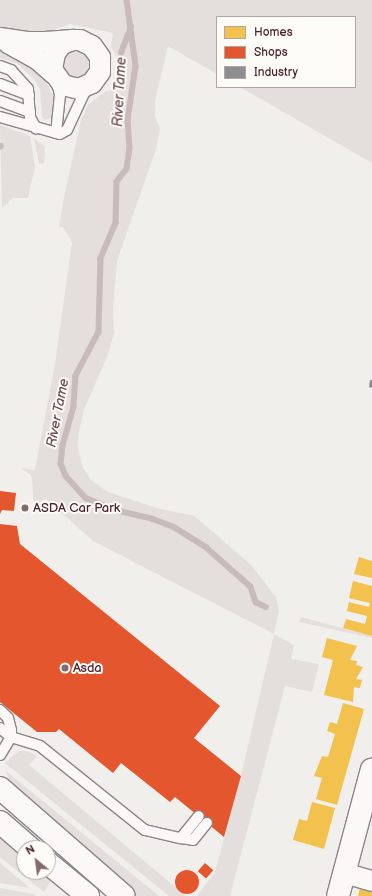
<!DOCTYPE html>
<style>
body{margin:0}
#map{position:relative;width:372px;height:896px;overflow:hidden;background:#f1efec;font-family:"Balsamiq Sans",sans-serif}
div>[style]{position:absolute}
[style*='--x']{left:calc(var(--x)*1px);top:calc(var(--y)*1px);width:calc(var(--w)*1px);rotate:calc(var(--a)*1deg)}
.green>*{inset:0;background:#e4dedc}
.homes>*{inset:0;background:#f2c14e}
.shops>*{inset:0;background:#e4572e;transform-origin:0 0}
.round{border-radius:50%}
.industry>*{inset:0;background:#8d8d92}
.stream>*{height:5.5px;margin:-2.75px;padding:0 2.75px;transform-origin:2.75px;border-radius:2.75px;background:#c8bbbb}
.roads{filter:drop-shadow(1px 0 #8d8485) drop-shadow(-1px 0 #8d8485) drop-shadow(0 1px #8d8485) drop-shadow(0 -1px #8d8485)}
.service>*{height:10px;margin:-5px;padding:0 5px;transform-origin:5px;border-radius:5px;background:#faf9f7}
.minor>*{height:20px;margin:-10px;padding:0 10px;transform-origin:10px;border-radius:10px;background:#faf9f7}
.tertiary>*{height:22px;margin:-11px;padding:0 11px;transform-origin:11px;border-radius:11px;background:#faf9f7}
.trunk>*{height:22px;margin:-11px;padding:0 11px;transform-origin:11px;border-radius:11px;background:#faf9f7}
.dots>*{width:11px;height:11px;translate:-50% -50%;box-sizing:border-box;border:2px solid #fdfcf7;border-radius:50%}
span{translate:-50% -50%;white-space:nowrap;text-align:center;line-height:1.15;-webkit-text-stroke:4px #fdfcf7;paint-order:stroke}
.poi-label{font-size:13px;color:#4a1f2b}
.left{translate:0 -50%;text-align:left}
.water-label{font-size:14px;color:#704e56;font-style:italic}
.legend{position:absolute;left:216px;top:16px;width:140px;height:72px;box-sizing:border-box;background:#fdfcf7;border:1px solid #b5a4a5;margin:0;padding:5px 7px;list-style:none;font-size:12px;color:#4a1f2b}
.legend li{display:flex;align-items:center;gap:8px;height:20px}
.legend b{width:20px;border:1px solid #b5a4a5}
.north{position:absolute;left:16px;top:840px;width:40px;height:40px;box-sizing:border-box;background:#fdfcf7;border:1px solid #b5a4a5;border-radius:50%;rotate:331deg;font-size:11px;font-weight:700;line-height:16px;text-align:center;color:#4a1f2b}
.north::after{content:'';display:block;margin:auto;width:14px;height:18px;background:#84686f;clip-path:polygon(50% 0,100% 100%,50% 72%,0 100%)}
</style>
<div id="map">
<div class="green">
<i style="clip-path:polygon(0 0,372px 0,372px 163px,240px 87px,355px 87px,355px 17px,217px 17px,217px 74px,168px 46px,155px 101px,155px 116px,160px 129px,156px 149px,117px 261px,113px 309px,114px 333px,108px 354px,84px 410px,79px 431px,78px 448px,83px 468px,91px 480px,108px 492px,157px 508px,194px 516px,212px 531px,251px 565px,276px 597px,279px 611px,274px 634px,294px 645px,291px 659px,319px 664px,312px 692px,285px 686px,230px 896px,197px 896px,215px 872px,241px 776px,274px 634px,93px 541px,46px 499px,34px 505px,32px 480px,31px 475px,21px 468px,35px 470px,55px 364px,72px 242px,63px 227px,59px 227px,64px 197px,81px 120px,88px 105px,106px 91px,120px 89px,124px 71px,111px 47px,113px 33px,70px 24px,38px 35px,0 30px)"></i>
<i style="clip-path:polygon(76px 44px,96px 64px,82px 80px,65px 76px,60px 59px)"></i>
<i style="clip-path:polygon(0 48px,37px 70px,45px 80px,55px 100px,52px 117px,45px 120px,42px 117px,40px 89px,34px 79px,18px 64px,0 58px)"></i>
<i style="clip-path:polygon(0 125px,30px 136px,35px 166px,28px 198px,13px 198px,2px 208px)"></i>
<i style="clip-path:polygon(34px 138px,45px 147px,44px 163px,39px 164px)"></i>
<i style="clip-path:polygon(301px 617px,372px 636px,372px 638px,299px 622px)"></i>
<i style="clip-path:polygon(19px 751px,27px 751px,37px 756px,29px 765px,186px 896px,169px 896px,5px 763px)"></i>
<i style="clip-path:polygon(5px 770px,159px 896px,137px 896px,23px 796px,10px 783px)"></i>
<i style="clip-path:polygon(0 835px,24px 854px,24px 872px,46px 872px,49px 875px,50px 883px,44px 892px,0 857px)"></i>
<i style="clip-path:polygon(0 863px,30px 888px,0 883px)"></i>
<i style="clip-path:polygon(0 888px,34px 894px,36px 896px,0 896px)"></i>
</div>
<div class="homes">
<i style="clip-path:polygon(359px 557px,372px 561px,372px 578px,354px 574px)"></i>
<i style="clip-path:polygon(353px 581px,372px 586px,372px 636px,343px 628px,346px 619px,365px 624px,367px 616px,347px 611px,349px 602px,369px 607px,370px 603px,349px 598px)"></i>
<i style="clip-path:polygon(327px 638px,357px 646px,350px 660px,357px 661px,356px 665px,363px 667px,356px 679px,362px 680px,360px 688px,354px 687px,353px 702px,324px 695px,333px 660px,322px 657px)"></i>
<i style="clip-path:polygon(343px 703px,364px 709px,337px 805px,316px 799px,322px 778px,314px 776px,322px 756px,328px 757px,335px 734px,327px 731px,330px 722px,337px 724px)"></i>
<i style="clip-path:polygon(312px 802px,335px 808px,324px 849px,293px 840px,299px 819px,307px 821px)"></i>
<i style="clip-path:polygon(361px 883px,372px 886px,372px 896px,358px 896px)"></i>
</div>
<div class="shops">
<i style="clip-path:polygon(0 491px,16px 493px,14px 511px,2px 510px,0 514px)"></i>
<i style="clip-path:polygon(0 524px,17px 526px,20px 544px,220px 706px,194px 738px,241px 776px,224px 837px,175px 797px,170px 802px,121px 763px,113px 773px,59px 729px,56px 732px,37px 732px,0 702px)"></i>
<i style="left:205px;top:863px;width:11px;height:11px;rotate:41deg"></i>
<i class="round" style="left:175px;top:870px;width:24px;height:24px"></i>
</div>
<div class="industry">
<i style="clip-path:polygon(370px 380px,372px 380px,372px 388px,369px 387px)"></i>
</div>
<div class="stream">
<i style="--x:127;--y:0;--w:67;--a:82.2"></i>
<i style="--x:136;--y:66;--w:55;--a:98.4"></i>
<i style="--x:128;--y:120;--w:28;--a:86"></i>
<i style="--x:130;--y:148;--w:21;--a:98"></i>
<i style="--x:127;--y:169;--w:16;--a:128"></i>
<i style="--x:117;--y:182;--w:41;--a:91.4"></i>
<i style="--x:116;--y:223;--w:39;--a:113"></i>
<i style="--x:101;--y:259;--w:73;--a:91.6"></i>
<i style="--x:99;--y:332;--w:50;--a:117.6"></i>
<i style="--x:76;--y:376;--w:31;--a:94"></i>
<i style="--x:74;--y:407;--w:40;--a:106"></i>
<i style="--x:63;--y:445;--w:19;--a:96"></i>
<i style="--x:61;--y:464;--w:13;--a:67"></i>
<i style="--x:66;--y:476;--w:30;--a:48"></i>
<i style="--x:86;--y:498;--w:31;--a:22"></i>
<i style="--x:115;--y:510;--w:39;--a:13"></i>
<i style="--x:153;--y:519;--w:22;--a:21"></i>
<i style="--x:174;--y:527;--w:38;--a:32"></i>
<i style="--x:206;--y:547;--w:60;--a:41.6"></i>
<i style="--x:251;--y:587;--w:16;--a:72"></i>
<i style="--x:256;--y:602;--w:11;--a:27"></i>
<i style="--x:121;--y:53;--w:28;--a:-69"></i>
<i style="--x:0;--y:147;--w:1;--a:-45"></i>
</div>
<div class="roads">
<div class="service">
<i style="--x:0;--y:66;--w:12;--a:20"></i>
<i style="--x:11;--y:70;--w:25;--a:48"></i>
<i style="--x:28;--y:89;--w:28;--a:86"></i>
<i style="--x:30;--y:117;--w:13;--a:63"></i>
<i style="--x:0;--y:84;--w:31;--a:21"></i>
<i style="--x:0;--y:101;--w:32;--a:20"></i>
<i style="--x:0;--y:117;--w:62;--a:15.8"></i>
<i style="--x:60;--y:134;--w:8;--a:-30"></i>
<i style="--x:67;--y:130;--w:47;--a:-65.1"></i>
<i style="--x:56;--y:133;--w:38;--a:-84"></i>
<i style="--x:60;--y:95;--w:13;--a:-103"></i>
<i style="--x:0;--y:710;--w:11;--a:45"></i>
<i style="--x:8;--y:718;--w:12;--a:76"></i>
<i style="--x:11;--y:730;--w:7;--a:90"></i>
<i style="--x:11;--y:737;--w:21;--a:121"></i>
<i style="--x:0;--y:728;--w:14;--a:39"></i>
<i style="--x:11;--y:737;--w:30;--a:17"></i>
<i style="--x:40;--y:746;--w:134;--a:38.7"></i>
<i style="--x:145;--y:830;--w:37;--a:13"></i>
<i style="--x:181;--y:838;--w:28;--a:-51"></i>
<i style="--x:181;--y:838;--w:12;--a:9"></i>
<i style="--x:193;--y:840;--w:22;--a:-51"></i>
</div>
<div class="minor">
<i style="--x:0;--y:38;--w:29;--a:8"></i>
<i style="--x:29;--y:42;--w:16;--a:0"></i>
<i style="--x:45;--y:42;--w:28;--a:-4"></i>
<i style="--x:73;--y:40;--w:7;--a:0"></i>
<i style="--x:80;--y:40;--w:13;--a:27"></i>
<i style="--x:92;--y:46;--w:14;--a:54"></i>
<i style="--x:100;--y:57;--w:15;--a:90"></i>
<i style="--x:100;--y:72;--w:14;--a:126"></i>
<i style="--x:92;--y:83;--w:14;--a:155"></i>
<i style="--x:79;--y:89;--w:16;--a:-166"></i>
<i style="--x:63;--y:85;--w:19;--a:-125"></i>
<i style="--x:52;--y:69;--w:16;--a:-79"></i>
<i style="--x:55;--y:53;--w:11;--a:-52"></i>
<i style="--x:62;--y:44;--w:12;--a:-20"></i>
<i style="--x:8;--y:43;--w:33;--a:29"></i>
<i style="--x:37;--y:59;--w:23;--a:41"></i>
<i style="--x:344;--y:873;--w:29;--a:16"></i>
</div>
<div class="tertiary">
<i style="--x:338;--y:896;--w:131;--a:-75"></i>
</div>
<div class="trunk">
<i style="--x:0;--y:788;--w:164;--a:41.1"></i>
<i style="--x:0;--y:822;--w:40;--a:41"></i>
<i style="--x:48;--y:863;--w:52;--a:39.5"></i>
</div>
</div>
<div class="dots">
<i style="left:25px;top:508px;background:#84686f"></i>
<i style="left:65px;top:668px;background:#84686f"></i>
</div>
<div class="poi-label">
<span class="left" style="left:33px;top:508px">ASDA Car Park</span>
<span class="left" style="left:73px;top:668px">Asda</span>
</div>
<div class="water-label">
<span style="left:120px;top:92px;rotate:-87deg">River Tame</span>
<span style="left:58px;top:413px;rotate:-79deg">River Tame</span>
</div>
<ul class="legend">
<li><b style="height:11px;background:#f2c14e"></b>Homes</li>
<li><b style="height:11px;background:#e4572e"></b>Shops</li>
<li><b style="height:11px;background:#8d8d92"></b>Industry</li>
</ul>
<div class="north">N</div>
</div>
